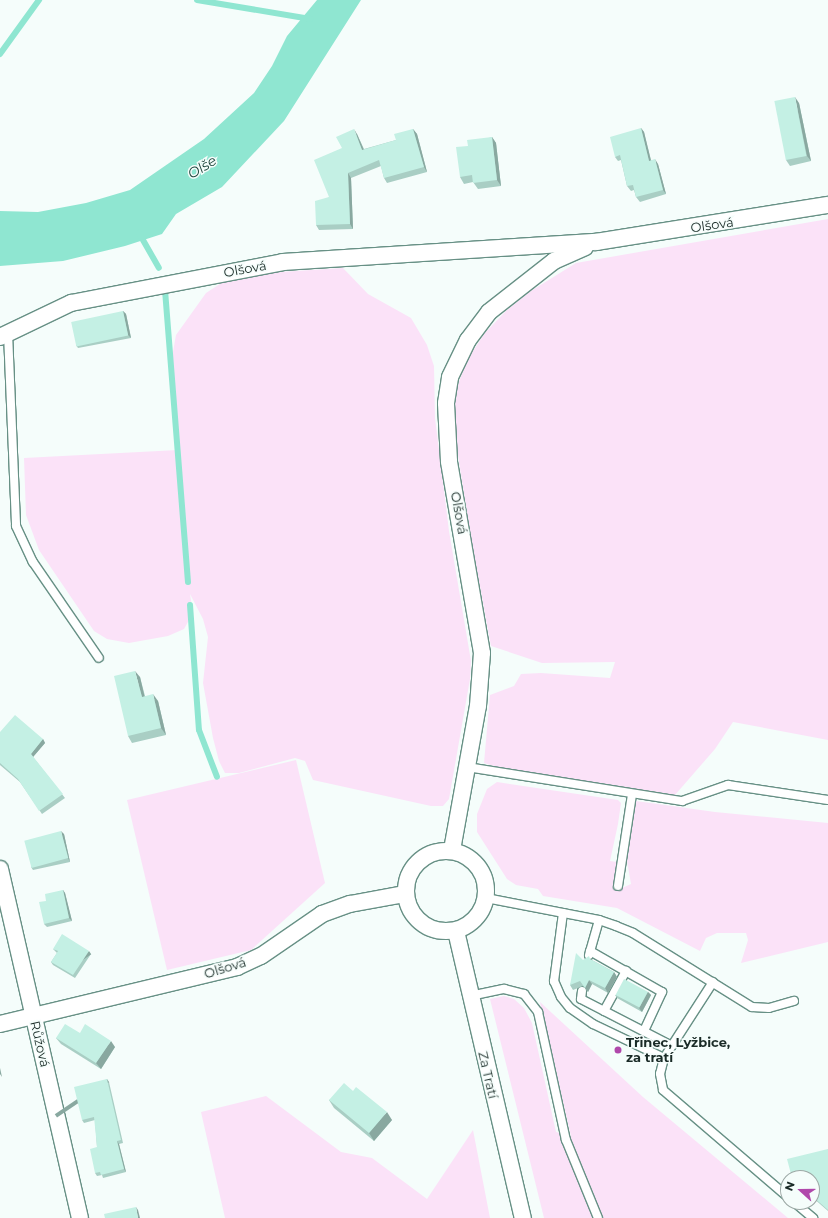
<!DOCTYPE html>
<meta charset="utf-8">
<style>
body{margin:0}
#map{position:relative;width:828px;height:1218px;overflow:hidden;background:#f5fdfb;font-family:Montserrat,sans-serif}
div>[style]{position:absolute}
[style*='--x']{left:calc(var(--x)*1px);top:calc(var(--y)*1px);width:calc(var(--w)*1px);rotate:calc(var(--a)*1deg)}
.green>*{inset:0;background:#fbe2f8}
.water>*{inset:0;background:#8fe6d1}
.stream>*{height:6px;margin:-3px;padding:0 3px;transform-origin:3px;border-radius:3px;background:#8fe6d1}
.roads{filter:drop-shadow(1px 0 #679085) drop-shadow(-1px 0 #679085) drop-shadow(0 1px #679085) drop-shadow(0 -1px #679085)}
.service>*{height:8px;margin:-4px;padding:0 4px;transform-origin:4px;border-radius:4px;background:#fff}
.minor>*{height:16px;margin:-8px;padding:0 8px;transform-origin:8px;border-radius:8px;background:#fff}
.minor>.ring{margin:-8px;padding:0;box-sizing:content-box;background:none;border:16px solid #fff;border-radius:50%}
.wall>*{inset:0;background:#a9cec4}
.shaded-wall>*{inset:0;background:#89a8a0;transform-origin:0 0}
.building>*{inset:0;background:#c4f0e4;transform-origin:0 0}
.dots>*{width:11px;height:11px;translate:-50% -50%;box-sizing:border-box;border:2px solid #f5fdfb;border-radius:50%}
span{translate:-50% -50%;white-space:nowrap;text-align:center;line-height:1.15;-webkit-text-stroke:3px #f5fdfb;paint-order:stroke}
.street-label{font-size:13px;color:#1a2b27}
.poi-label{font-size:13px;color:#1a2b27;font-weight:700}
.left{translate:0 -50%;text-align:left}
.water-label{font-size:14px;color:#1c443b;font-style:italic}
.north{position:absolute;left:780px;top:1170px;width:40px;height:40px;box-sizing:border-box;background:#f5fdfb;border:1px solid #9da9a6;border-radius:50%;rotate:291deg;font-size:11px;font-weight:700;line-height:16px;text-align:center;color:#1a2b27}
.north::after{content:'';display:block;margin:auto;width:14px;height:18px;background:#b048ab;clip-path:polygon(50% 0,100% 100%,50% 72%,0 100%)}
</style>
<div id="map">
<div class="green">
<i style="clip-path:polygon(828px 219px,828px 740px,733px 722px,715px 749px,675px 795px,501px 768px,484px 763px,490px 695px,514px 686px,521px 674px,541px 673px,610px 678px,615px 662px,542px 663px,491px 646px,470px 532px,453px 423px,456px 390px,467px 360px,485px 333px,507px 310px,531px 291px,576px 263px)"></i>
<i style="clip-path:polygon(343px 268px,368px 294px,411px 318px,427px 345px,434px 366px,435px 418px,449px 531px,471px 661px,470px 679px,449px 799px,443px 806px,431px 806px,313px 780px,305px 761px,295px 758px,239px 773px,225px 773px,219px 761px,213px 738px,203px 683px,208px 637px,203px 619px,190px 594px,193px 613px,184px 629px,168px 636px,129px 643px,107px 639px,94px 631px,39px 550px,26px 515px,24px 458px,178px 450px,171px 363px,176px 335px,206px 293px,226px 280px,280px 272px)"></i>
<i style="clip-path:polygon(296px 760px,325px 883px,251px 950px,167px 970px,127px 800px)"></i>
<i style="clip-path:polygon(497px 782px,618px 800px,621px 803px,618px 824px,610px 861px,617px 862px,614px 887px,622px 888px,631px 884px,627px 861px,636px 801px,715px 812px,828px 823px,828px 942px,741px 963px,748px 940px,746px 933px,717px 933px,706px 938px,700px 951px,617px 908px,543px 896px,538px 889px,516px 885px,507px 879px,477px 832px,477px 814px,487px 789px)"></i>
<i style="clip-path:polygon(504px 996px,514px 999px,524px 1008px,532px 1023px,556px 1132px,571px 1136px,540px 1002px,643px 1097px,788px 1218px,544px 1218px,490px 999px)"></i>
<i style="clip-path:polygon(266px 1096px,341px 1152px,372px 1158px,427px 1199px,473px 1130px,490px 1218px,225px 1218px,201px 1112px)"></i>
</div>
<div class="water">
<i style="clip-path:polygon(317px 0,361px 0,284px 121px,222px 187px,176px 214px,162px 234px,125px 246px,63px 261px,0 266px,0 211px,38px 212px,86px 203px,130px 190px,204px 139px,254px 93px,272px 66px,287px 36px)"></i>
</div>
<div class="stream">
<i style="--x:197;--y:0;--w:115;--a:9.5"></i>
<i style="--x:0;--y:54;--w:67;--a:-54.2"></i>
<i style="--x:139;--y:233;--w:40;--a:60.3"></i>
<i style="--x:165;--y:290;--w:293;--a:85.5"></i>
<i style="--x:190;--y:605;--w:125;--a:85.9"></i>
<i style="--x:199;--y:730;--w:50;--a:69"></i>
</div>
<div class="roads">
<div class="service">
<i style="--x:8;--y:333;--w:193;--a:87.6"></i>
<i style="--x:16;--y:526;--w:40;--a:65"></i>
<i style="--x:33;--y:562;--w:116;--a:55.5"></i>
<i style="--x:467;--y:767;--w:218;--a:9"></i>
<i style="--x:682;--y:801;--w:49;--a:-19.2"></i>
<i style="--x:728;--y:785;--w:101;--a:8.5"></i>
<i style="--x:618;--y:886;--w:92;--a:-81.3"></i>
<i style="--x:486;--y:898;--w:115;--a:11"></i>
<i style="--x:599;--y:920;--w:18;--a:19"></i>
<i style="--x:616;--y:926;--w:18;--a:22"></i>
<i style="--x:633;--y:933;--w:140;--a:31.9"></i>
<i style="--x:752;--y:1007;--w:17;--a:3"></i>
<i style="--x:769;--y:1008;--w:26;--a:-16"></i>
<i style="--x:563;--y:913;--w:69;--a:97.5"></i>
<i style="--x:554;--y:981;--w:17;--a:66"></i>
<i style="--x:561;--y:997;--w:14;--a:51"></i>
<i style="--x:570;--y:1008;--w:28;--a:35"></i>
<i style="--x:593;--y:1024;--w:79;--a:25.6"></i>
<i style="--x:590;--y:951;--w:83;--a:29.7"></i>
<i style="--x:662;--y:992;--w:43;--a:114.8"></i>
<i style="--x:589;--y:955;--w:36;--a:-74"></i>
<i style="--x:713;--y:982;--w:90;--a:122.8"></i>
<i style="--x:664;--y:1058;--w:16;--a:104"></i>
<i style="--x:660;--y:1074;--w:16;--a:79"></i>
<i style="--x:663;--y:1090;--w:165;--a:40.6"></i>
<i style="--x:582;--y:991;--w:8;--a:97"></i>
<i style="--x:581;--y:999;--w:102;--a:27.3"></i>
<i style="--x:470;--y:996;--w:35;--a:-12"></i>
<i style="--x:504;--y:989;--w:21;--a:14"></i>
<i style="--x:524;--y:994;--w:23;--a:52"></i>
<i style="--x:538;--y:1012;--w:131;--a:77.7"></i>
<i style="--x:566;--y:1140;--w:84;--a:67.7"></i>
<i style="--x:604;--y:1011;--w:46;--a:-61.2"></i>
<i style="--x:794;--y:1202;--w:25;--a:40"></i>
</div>
<div class="minor">
<i style="--x:0;--y:337;--w:79;--a:-25.6"></i>
<i style="--x:71;--y:303;--w:216;--a:-10.9"></i>
<i style="--x:283;--y:262;--w:314;--a:-3.7"></i>
<i style="--x:596;--y:242;--w:235;--a:-9.1"></i>
<i style="--x:452;--y:850;--w:146;--a:-79.8"></i>
<i style="--x:478;--y:706;--w:53;--a:-85.7"></i>
<i style="--x:482;--y:653;--w:195;--a:-99.8"></i>
<i style="--x:449;--y:461;--w:58;--a:-93"></i>
<i style="--x:446;--y:403;--w:26;--a:-81"></i>
<i style="--x:450;--y:377;--w:41;--a:-64.1"></i>
<i style="--x:468;--y:340;--w:35;--a:-53"></i>
<i style="--x:489;--y:312;--w:83;--a:-38.1"></i>
<i style="--x:554;--y:261;--w:34;--a:-24"></i>
<i class="ring" style="left:406px;top:851px;width:64px;height:64px"></i>
<i style="--x:0;--y:869;--w:358;--a:77.1"></i>
<i style="--x:456;--y:931;--w:295;--a:76.9"></i>
<i style="--x:0;--y:1024;--w:244;--a:-13.5"></i>
<i style="--x:237;--y:967;--w:26;--a:-25"></i>
<i style="--x:261;--y:956;--w:74;--a:-34.5"></i>
<i style="--x:322;--y:914;--w:30;--a:-20"></i>
<i style="--x:350;--y:904;--w:56;--a:-10.3"></i>
</div>
</div>
<div class="wall">
<i style="clip-path:polygon(799px 103px,811px 161px,790px 166px,786px 160px)"></i>
<i style="clip-path:polygon(641px 128px,644px 132px,651px 160px,658px 164px,666px 194px,640px 202px,636px 197px,634px 190px,631px 191px,627px 186px,621px 160px,618px 161px,615px 157px)"></i>
<i style="clip-path:polygon(413px 129px,417px 134px,427px 172px,387px 183px,384px 178px,381px 166px,351px 178px,353px 229px,319px 230px,316px 225px,329px 197px,357px 134px,364px 149px,396px 140px)"></i>
<i style="clip-path:polygon(492px 137px,496px 143px,501px 186px,478px 189px,473px 182px,464px 184px,460px 177px,468px 146px)"></i>
<i style="clip-path:polygon(123px 311px,126px 314px,131px 338px,78px 348px,76px 345px)"></i>
<i style="clip-path:polygon(140px 677px,145px 696px,158px 701px,166px 735px,132px 743px,128px 736px)"></i>
<i style="clip-path:polygon(0 732px,43px 739px,45px 743px,33px 757px,65px 798px,42px 814px,20px 782px,0 765px)"></i>
<i style="clip-path:polygon(64px 834px,70px 862px,33px 870px,31px 867px)"></i>
<i style="clip-path:polygon(63px 890px,65px 893px,72px 921px,47px 927px,44px 924px,46px 901px)"></i>
<i style="clip-path:polygon(53px 949px,91px 954px,75px 978px,53px 965px,51px 962px,57px 953px)"></i>
<i style="clip-path:polygon(583px 960px,592px 960px,614px 972px,617px 977px,608px 993px,592px 984px,588px 992px,583px 986px,573px 990px,570px 985px)"></i>
<i style="clip-path:polygon(648px 992px,651px 995px,642px 1012px,617px 998px,615px 995px)"></i>
<i style="clip-path:polygon(80px 1033px,115px 1047px,101px 1069px,61px 1044px,56px 1038px)"></i>
<i style="clip-path:polygon(109px 1082px,123px 1143px,119px 1144px,126px 1172px,103px 1178px,102px 1175px,97px 1176px,95px 1173px,97px 1147px,95px 1120px,84px 1123px,82px 1120px)"></i>
<i style="clip-path:polygon(353px 1091px,392px 1120px,374px 1141px,334px 1108px,329px 1100px)"></i>
<i style="clip-path:polygon(828px 1149px,828px 1211px,812px 1197px,812px 1178px)"></i>
</div>
<div class="shaded-wall">
<i style="clip-path:polygon(795px 97px,799px 103px,811px 161px,807px 156px)"></i>
<i style="clip-path:polygon(641px 128px,644px 132px,652px 165px,649px 161px)"></i>
<i style="clip-path:polygon(354px 129px,357px 134px,366px 155px,362px 150px)"></i>
<i style="clip-path:polygon(413px 129px,417px 134px,427px 172px,424px 167px)"></i>
<i style="clip-path:polygon(492px 137px,496px 143px,501px 186px,497px 180px)"></i>
<i style="clip-path:polygon(655px 159px,658px 164px,666px 194px,663px 190px)"></i>
<i style="clip-path:polygon(348px 173px,351px 178px,353px 229px,350px 224px)"></i>
<i style="clip-path:polygon(123px 311px,126px 314px,131px 338px,128px 335px)"></i>
<i style="clip-path:polygon(135px 671px,140px 677px,146px 703px,142px 697px)"></i>
<i style="clip-path:polygon(153px 694px,158px 701px,166px 735px,161px 728px)"></i>
<i style="clip-path:polygon(43px 739px,45px 743px,33px 757px,31px 754px)"></i>
<i style="clip-path:polygon(61px 831px,64px 834px,70px 862px,68px 858px)"></i>
<i style="clip-path:polygon(63px 890px,65px 893px,72px 921px,69px 918px)"></i>
<i style="left:89px;top:951px;width:4px;height:29px;rotate:56deg"></i>
<i style="clip-path:polygon(614px 972px,617px 977px,608px 993px,605px 988px)"></i>
<i style="clip-path:polygon(589px 980px,592px 984px,588px 992px,585px 988px)"></i>
<i style="clip-path:polygon(648px 992px,651px 995px,642px 1012px,639px 1008px)"></i>
<i style="clip-path:polygon(111px 1041px,115px 1047px,101px 1069px,96px 1063px)"></i>
<i style="clip-path:polygon(0 1068px,2px 1077px,0 1074px)"></i>
<i style="left:107px;top:1079px;width:4px;height:63px;rotate:56deg"></i>
<i style="clip-path:polygon(387px 1112px,392px 1120px,374px 1141px,369px 1133px)"></i>
<i style="clip-path:polygon(117px 1141px,119px 1144px,126px 1172px,124px 1169px)"></i>
<i style="clip-path:polygon(136px 1207px,138px 1210px,140px 1218px,138px 1218px)"></i>
</div>
<div class="building">
<i style="left:795px;top:97px;width:60px;height:21px;rotate:79deg"></i>
<i style="clip-path:polygon(641px 128px,649px 161px,655px 159px,663px 190px,636px 197px,633px 185px,627px 186px,620px 155px,615px 157px,610px 137px)"></i>
<i style="clip-path:polygon(354px 129px,362px 150px,396px 140px,394px 134px,413px 129px,424px 167px,384px 178px,379px 160px,348px 173px,350px 224px,316px 225px,315px 201px,329px 197px,314px 160px,342px 148px,336px 137px)"></i>
<i style="clip-path:polygon(492px 137px,497px 180px,473px 183px,472px 175px,460px 177px,456px 147px,468px 146px,467px 140px)"></i>
<i style="left:123px;top:311px;width:25px;height:53px;rotate:78deg"></i>
<i style="clip-path:polygon(135px 671px,142px 697px,153px 694px,161px 728px,128px 736px,114px 676px)"></i>
<i style="clip-path:polygon(15px 715px,43px 739px,31px 754px,63px 794px,39px 811px,18px 779px,0 763px,0 732px)"></i>
<i style="left:61px;top:831px;width:28px;height:38px;rotate:75deg"></i>
<i style="clip-path:polygon(63px 890px,69px 918px,44px 924px,39px 902px,46px 901px,45px 894px)"></i>
<i style="clip-path:polygon(62px 934px,89px 951px,73px 975px,51px 962px,58px 951px,53px 949px)"></i>
<i style="clip-path:polygon(576px 953px,583px 960px,589px 956px,590px 959px,614px 972px,605px 988px,589px 980px,585px 988px,580px 981px,570px 985px)"></i>
<i style="left:624px;top:979px;width:27px;height:18px;rotate:28deg"></i>
<i style="clip-path:polygon(65px 1024px,80px 1033px,85px 1024px,111px 1041px,96px 1063px,56px 1038px)"></i>
<i style="clip-path:polygon(107px 1079px,121px 1140px,117px 1141px,124px 1169px,101px 1175px,100px 1172px,95px 1173px,90px 1149px,97px 1147px,94px 1117px,82px 1120px,74px 1087px)"></i>
<i style="clip-path:polygon(344px 1083px,353px 1091px,356px 1087px,387px 1112px,369px 1133px,329px 1100px)"></i>
<i style="clip-path:polygon(828px 1149px,828px 1210px,812px 1196px,812px 1178px,792px 1178px,787px 1159px)"></i>
<i style="clip-path:polygon(136px 1207px,138px 1218px,105px 1218px,104px 1214px)"></i>
</div>
<div class="dots">
<i style="left:618px;top:1050px;background:#b048ab"></i>
</div>
<div class="street-label">
<span style="left:712px;top:225px;rotate:-8deg">Olšová</span>
<span style="left:245px;top:269px;rotate:-10deg">Olšová</span>
<span style="left:459px;top:513px;rotate:80deg">Olšová</span>
<span style="left:225px;top:968px;rotate:-17deg">Olšová</span>
<span style="left:40px;top:1044px;rotate:77deg">Růžová</span>
<span style="left:488px;top:1075px;rotate:77deg">Za Tratí</span>
</div>
<div class="poi-label">
<span class="left" style="left:626px;top:1050px">Třinec, Lyžbice,<br>za tratí</span>
</div>
<div class="water-label">
<span style="left:202px;top:167px;rotate:-32deg">Olše</span>
</div>
<div class="north">N</div>
</div>
